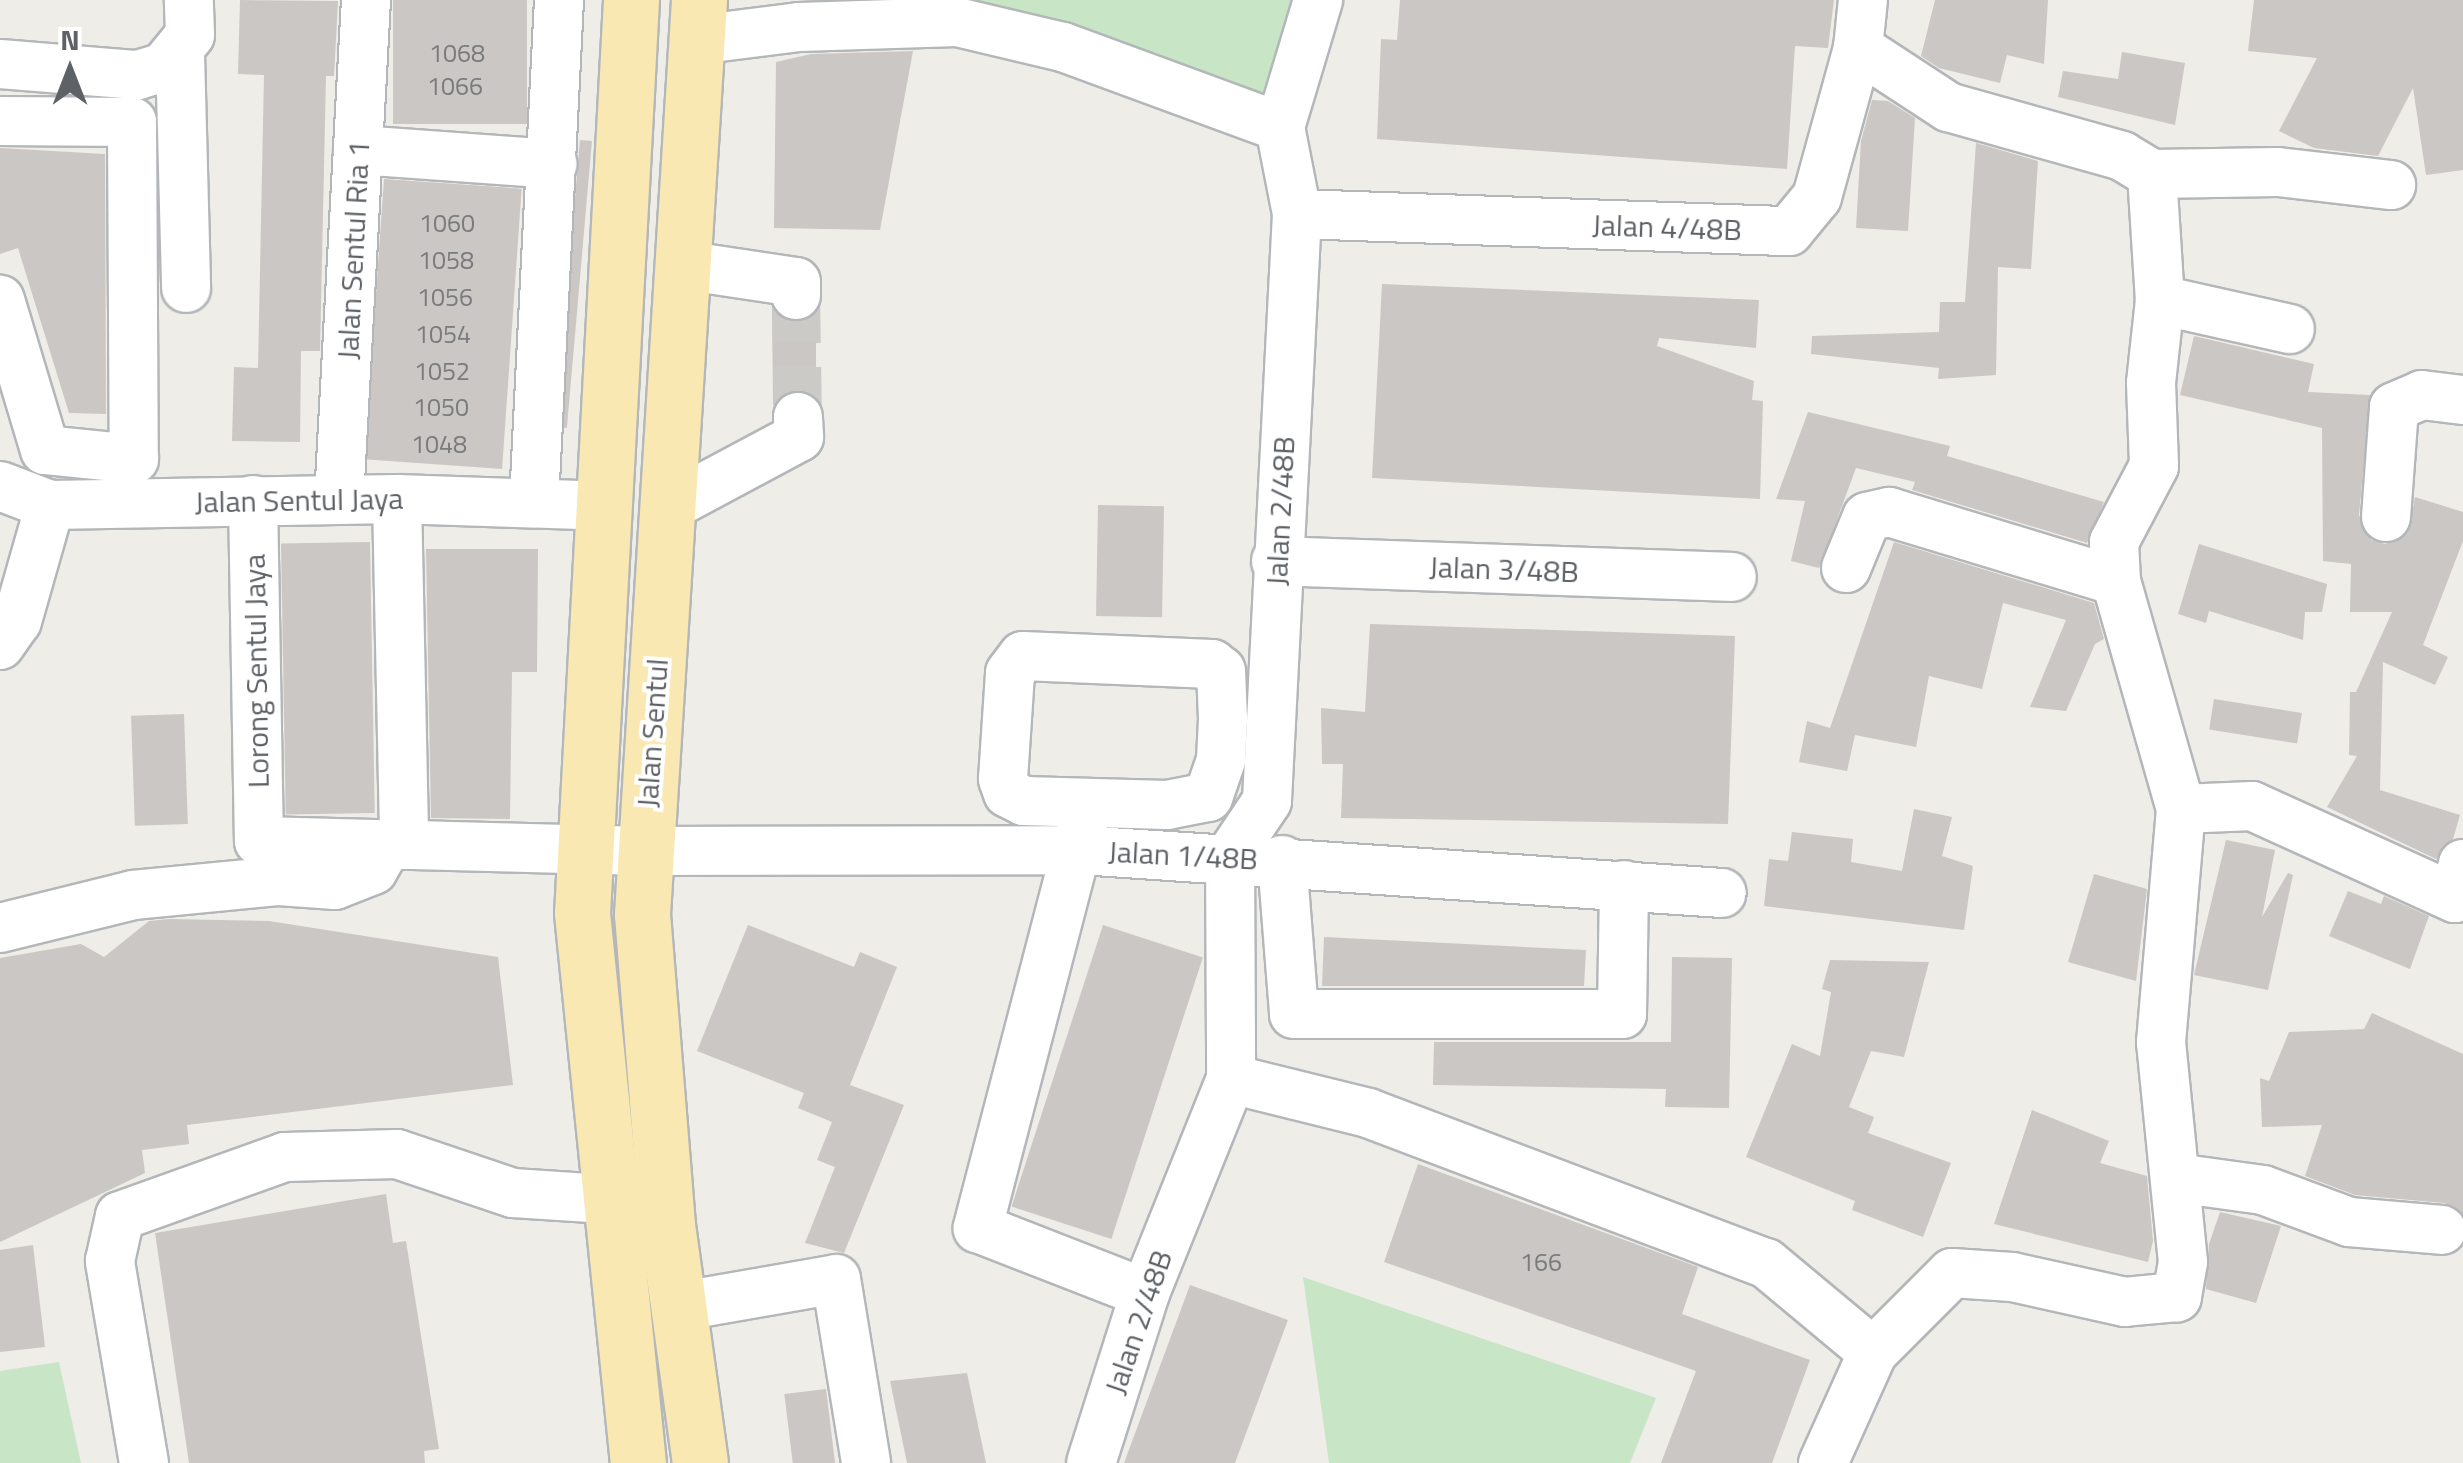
<!DOCTYPE html>
<style>
body{margin:0}
#map{position:relative;width:2463px;height:1463px;overflow:hidden;background:#efede7;font-family:"Titillium Web",sans-serif}
div>[style]{position:absolute}
[style*='--x']{left:calc(var(--x)*1px);top:calc(var(--y)*1px);width:calc(var(--w)*1px);rotate:calc(var(--a)*1deg)}
.green>*{inset:0;background:#c8e5c5}
.building>*{inset:0;background:#cbc7c4;transform-origin:0 0}
.minor-tunnel>*{height:48px;margin-top:-24px;transform-origin:0;background:repeating-linear-gradient(90deg,#cbcac7 0 48px,transparent 0 72px)}
.roads{filter:drop-shadow(2px 0 #b4b7ba) drop-shadow(-2px 0 #b4b7ba) drop-shadow(0 2px #b4b7ba) drop-shadow(0 -2px #b4b7ba)}
.minor>*{height:48px;margin:-24px;padding:0 24px;transform-origin:24px;border-radius:24px;background:#fff}
.major>*{height:55px;margin:-27.5px;padding:0 27.5px;transform-origin:27.5px;border-radius:27.5px;background:#f9e8b2}
span{translate:-50% -50%;white-space:nowrap;text-align:center;line-height:1.15;-webkit-text-stroke:8px #fff;paint-order:stroke}
.number-label{font-size:25px;color:#797b7e}
.number-label span{-webkit-text-stroke-width:0}
.street-label{font-size:30px;color:#5e6266}
.north{position:absolute;left:20px;top:20px;width:100px;height:100px;-webkit-text-stroke:8px #fff;paint-order:stroke;rotate:0deg;font-size:28px;font-weight:700;line-height:40px;text-align:center;color:#5e6266}
.north::after{content:'';display:block;margin:auto;width:35px;height:45px;background:#5e6266;clip-path:polygon(50% 0,100% 100%,50% 72%,0 100%)}
</style>
<div id="map">
<div class="green">
<i style="clip-path:polygon(972px 0,1301px 0,1278px 109px,970px 12px)"></i>
<i style="clip-path:polygon(1303px 1277px,1656px 1398px,1630px 1463px,1329px 1463px)"></i>
<i style="clip-path:polygon(59px 1362px,81px 1463px,0 1463px,0 1371px)"></i>
</div>
<div class="building">
<i style="clip-path:polygon(240px 0,338px 1px,334px 76px,326px 76px,320px 351px,301px 351px,300px 442px,232px 441px,234px 367px,258px 368px,264px 75px,238px 74px)"></i>
<i style="left:393px;top:0;width:134px;height:124px"></i>
<i style="clip-path:polygon(1400px 0,1834px 0,1828px 48px,1795px 46px,1787px 169px,1377px 139px,1381px 39px,1397px 40px)"></i>
<i style="clip-path:polygon(1935px 0,2048px 0,2044px 64px,2007px 55px,2000px 83px,1939px 68px,1921px 56px)"></i>
<i style="clip-path:polygon(2254px 0,2463px 0,2463px 170px,2426px 175px,2413px 88px,2378px 156px,2314px 148px,2279px 131px,2317px 58px,2248px 51px)"></i>
<i style="clip-path:polygon(913px 51px,880px 230px,774px 228px,776px 62px,811px 54px)"></i>
<i style="clip-path:polygon(2122px 52px,2185px 63px,2175px 125px,2058px 97px,2063px 71px,2118px 79px)"></i>
<i style="clip-path:polygon(1872px 100px,1888px 101px,1915px 118px,1908px 231px,1856px 228px,1861px 141px)"></i>
<i style="left:580px;top:140px;width:12px;height:288px;rotate:5deg"></i>
<i style="clip-path:polygon(1976px 143px,2038px 161px,2031px 269px,1998px 267px,1996px 375px,1938px 379px,1939px 368px,1811px 354px,1812px 336px,1939px 332px,1940px 302px,1965px 302px)"></i>
<i style="clip-path:polygon(0 148px,105px 154px,106px 414px,69px 413px,18px 248px,0 254px)"></i>
<i style="left:384px;top:179px;width:138px;height:281px;rotate:4deg"></i>
<i style="clip-path:polygon(1382px 284px,1759px 300px,1756px 348px,1659px 338px,1657px 346px,1754px 381px,1752px 400px,1763px 401px,1760px 499px,1372px 478px)"></i>
<i style="clip-path:polygon(772px 309px,795px 322px,816px 313px,816px 398px,796px 390px,773px 405px)"></i>
<i style="clip-path:polygon(2194px 336px,2314px 364px,2308px 392px,2370px 395px,2359px 515px,2371px 540px,2385px 544px,2408px 533px,2415px 497px,2463px 512px,2463px 541px,2423px 645px,2448px 657px,2435px 685px,2383px 662px,2380px 790px,2460px 815px,2453px 839px,2436px 859px,2327px 807px,2357px 756px,2349px 755px,2350px 692px,2356px 692px,2392px 612px,2350px 612px,2351px 564px,2323px 561px,2322px 428px,2180px 395px)"></i>
<i style="clip-path:polygon(1808px 412px,1950px 446px,1947px 456px,2104px 502px,2087px 543px,1912px 490px,1915px 482px,1856px 468px,1819px 568px,1791px 561px,1805px 501px,1776px 499px)"></i>
<i style="left:1098px;top:505px;width:66px;height:111px;rotate:1deg"></i>
<i style="left:370px;top:542px;width:271px;height:89px;rotate:89deg"></i>
<i style="clip-path:polygon(1894px 542px,2094px 603px,2104px 639px,2095px 644px,2066px 711px,2030px 707px,2066px 620px,2003px 603px,1982px 689px,1929px 676px,1916px 747px,1855px 735px,1847px 771px,1799px 762px,1807px 721px,1830px 728px)"></i>
<i style="clip-path:polygon(2199px 544px,2327px 584px,2322px 612px,2305px 612px,2303px 640px,2209px 611px,2206px 623px,2178px 614px)"></i>
<i style="clip-path:polygon(426px 549px,538px 549px,537px 672px,512px 672px,510px 819px,431px 818px)"></i>
<i style="clip-path:polygon(1370px 624px,1735px 636px,1728px 824px,1341px 818px,1343px 764px,1322px 764px,1321px 708px,1365px 712px)"></i>
<i style="left:2214px;top:699px;width:89px;height:31px;rotate:9deg"></i>
<i style="left:184px;top:714px;width:110px;height:53px;rotate:88deg"></i>
<i style="clip-path:polygon(1914px 809px,1952px 817px,1942px 856px,1973px 866px,1964px 930px,1764px 906px,1769px 859px,1788px 861px,1792px 832px,1853px 839px,1851px 862px,1902px 871px)"></i>
<i style="clip-path:polygon(2226px 840px,2275px 850px,2262px 917px,2288px 873px,2293px 875px,2268px 990px,2194px 975px)"></i>
<i style="clip-path:polygon(2094px 874px,2147px 889px,2136px 981px,2068px 962px)"></i>
<i style="clip-path:polygon(2348px 891px,2381px 904px,2384px 896px,2429px 916px,2410px 969px,2329px 936px)"></i>
<i style="clip-path:polygon(169px 919px,269px 921px,498px 957px,513px 1085px,187px 1125px,189px 1144px,142px 1150px,145px 1173px,0 1242px,0 958px,81px 944px,104px 957px,149px 921px)"></i>
<i style="clip-path:polygon(748px 925px,854px 967px,860px 952px,897px 967px,850px 1085px,904px 1105px,844px 1253px,805px 1243px,835px 1167px,817px 1160px,832px 1122px,798px 1108px,804px 1093px,697px 1051px)"></i>
<i style="left:1103px;top:925px;width:105px;height:296px;rotate:18deg"></i>
<i style="clip-path:polygon(1324px 937px,1586px 950px,1584px 986px,1322px 986px)"></i>
<i style="clip-path:polygon(1672px 957px,1732px 958px,1729px 1108px,1665px 1107px,1666px 1089px,1433px 1085px,1434px 1042px,1671px 1042px)"></i>
<i style="clip-path:polygon(1830px 960px,1929px 962px,1904px 1057px,1871px 1051px,1849px 1107px,1874px 1117px,1868px 1133px,1951px 1163px,1923px 1237px,1852px 1210px,1855px 1201px,1746px 1157px,1792px 1044px,1820px 1056px,1831px 992px,1822px 989px)"></i>
<i style="clip-path:polygon(2372px 1013px,2463px 1054px,2463px 1214px,2444px 1203px,2355px 1195px,2305px 1176px,2322px 1125px,2262px 1127px,2260px 1078px,2269px 1081px,2289px 1032px,2364px 1029px)"></i>
<i style="clip-path:polygon(2032px 1110px,2109px 1141px,2100px 1163px,2147px 1176px,2153px 1241px,2148px 1262px,1994px 1224px)"></i>
<i style="clip-path:polygon(1418px 1164px,1698px 1267px,1682px 1314px,1810px 1360px,1772px 1463px,1661px 1463px,1696px 1371px,1384px 1262px)"></i>
<i style="clip-path:polygon(386px 1194px,393px 1243px,406px 1241px,439px 1449px,424px 1451px,425px 1463px,189px 1463px,155px 1233px)"></i>
<i style="clip-path:polygon(2220px 1212px,2281px 1226px,2256px 1303px,2206px 1289px,2209px 1244px)"></i>
<i style="clip-path:polygon(33px 1245px,45px 1347px,0 1352px,0 1250px)"></i>
<i style="clip-path:polygon(1190px 1285px,1288px 1320px,1235px 1463px,1124px 1463px)"></i>
<i style="clip-path:polygon(967px 1373px,986px 1463px,907px 1463px,890px 1381px)"></i>
<i style="left:826px;top:1389px;width:75px;height:42px;rotate:83deg"></i>
</div>
<div class="minor-tunnel">
<i style="--x:796;--y:295;--w:122;--a:89.1"></i>
</div>
<div class="roads">
<div class="minor">
<i style="--x:696;--y:40;--w:104;--a:-7.2"></i>
<i style="--x:799;--y:27;--w:158;--a:-1.8"></i>
<i style="--x:957;--y:22;--w:109;--a:13.3"></i>
<i style="--x:1063;--y:47;--w:231;--a:20.2"></i>
<i style="--x:1280;--y:127;--w:89;--a:78.9"></i>
<i style="--x:1297;--y:214;--w:588;--a:92.93"></i>
<i style="--x:1267;--y:801;--w:66;--a:123.9"></i>
<i style="--x:1230;--y:856;--w:223;--a:89.7"></i>
<i style="--x:1231;--y:1079;--w:231;--a:111.9"></i>
<i style="--x:1145;--y:1293;--w:178;--a:107.6"></i>
<i style="--x:1858;--y:48;--w:108;--a:33.2"></i>
<i style="--x:1948;--y:107;--w:181;--a:15.7"></i>
<i style="--x:2122;--y:156;--w:35;--a:31"></i>
<i style="--x:2152;--y:174;--w:126;--a:86.4"></i>
<i style="--x:2160;--y:300;--w:83;--a:96.2"></i>
<i style="--x:2151;--y:383;--w:83;--a:87.9"></i>
<i style="--x:2154;--y:466;--w:86;--a:117.8"></i>
<i style="--x:2114;--y:542;--w:39;--a:87"></i>
<i style="--x:2116;--y:581;--w:237;--a:74.1"></i>
<i style="--x:2181;--y:809;--w:234;--a:94.9"></i>
<i style="--x:2161;--y:1042;--w:221;--a:84.3"></i>
<i style="--x:2183;--y:1262;--w:36;--a:100"></i>
<i style="--x:2177;--y:1297;--w:52;--a:174.5"></i>
<i style="--x:2125;--y:1302;--w:116;--a:-167.5"></i>
<i style="--x:2012;--y:1277;--w:60;--a:-176.2"></i>
<i style="--x:1952;--y:1273;--w:112;--a:135"></i>
<i style="--x:180;--y:54;--w:234;--a:88.5"></i>
<i style="--x:0;--y:64;--w:138;--a:4.6"></i>
<i style="--x:138;--y:75;--w:27;--a:-17"></i>
<i style="--x:164;--y:67;--w:41;--a:-50.9"></i>
<i style="--x:190;--y:35;--w:35;--a:-92"></i>
<i style="--x:0;--y:121;--w:132;--a:0.4"></i>
<i style="--x:132;--y:122;--w:337;--a:89.7"></i>
<i style="--x:134;--y:459;--w:89;--a:-174.2"></i>
<i style="--x:45;--y:450;--w:157;--a:-106.7"></i>
<i style="--x:1280;--y:127;--w:133;--a:-73.3"></i>
<i style="--x:358;--y:150;--w:195;--a:4.1"></i>
<i style="--x:2152;--y:174;--w:126;--a:-0.9"></i>
<i style="--x:2278;--y:172;--w:114;--a:6.6"></i>
<i style="--x:1297;--y:214;--w:492;--a:2"></i>
<i style="--x:1789;--y:231;--w:44;--a:-50.5"></i>
<i style="--x:1817;--y:197;--w:155;--a:-74.6"></i>
<i style="--x:1858;--y:48;--w:48;--a:-84.1"></i>
<i style="--x:682;--y:265;--w:115;--a:8.5"></i>
<i style="--x:796;--y:282;--w:13;--a:90"></i>
<i style="--x:2160;--y:300;--w:133;--a:12.6"></i>
<i style="--x:0;--y:486;--w:53;--a:20.8"></i>
<i style="--x:50;--y:505;--w:347;--a:-1"></i>
<i style="--x:397;--y:499;--w:206;--a:1.9"></i>
<i style="--x:397;--y:499;--w:346;--a:88.8"></i>
<i style="--x:253;--y:500;--w:341;--a:89"></i>
<i style="--x:259;--y:841;--w:385;--a:1.5"></i>
<i style="--x:644;--y:851;--w:436;--a:-0.1"></i>
<i style="--x:1080;--y:850;--w:643;--a:3.83"></i>
<i style="--x:339;--y:500;--w:501;--a:-86.91"></i>
<i style="--x:534;--y:502;--w:503;--a:-87.15"></i>
<i style="--x:666;--y:508;--w:151;--a:-28.1"></i>
<i style="--x:799;--y:437;--w:20;--a:-93"></i>
<i style="--x:2386;--y:517;--w:110;--a:-85.8"></i>
<i style="--x:2394;--y:407;--w:30;--a:-23"></i>
<i style="--x:2422;--y:395;--w:41;--a:7"></i>
<i style="--x:1276;--y:561;--w:456;--a:2"></i>
<i style="--x:1846;--y:568;--w:55;--a:-67.6"></i>
<i style="--x:1867;--y:517;--w:23;--a:-13"></i>
<i style="--x:1889;--y:512;--w:237;--a:16.9"></i>
<i style="--x:0;--y:645;--w:29;--a:-55"></i>
<i style="--x:17;--y:621;--w:121;--a:-74.1"></i>
<i style="--x:1023;--y:656;--w:189;--a:2.4"></i>
<i style="--x:1212;--y:664;--w:11;--a:38"></i>
<i style="--x:1221;--y:671;--w:48;--a:87.6"></i>
<i style="--x:1223;--y:719;--w:41;--a:92.8"></i>
<i style="--x:1221;--y:760;--w:39;--a:109"></i>
<i style="--x:1208;--y:797;--w:42;--a:169"></i>
<i style="--x:1167;--y:805;--w:143;--a:-178.4"></i>
<i style="--x:1024;--y:801;--w:18;--a:-153"></i>
<i style="--x:1008;--y:793;--w:15;--a:-110"></i>
<i style="--x:1003;--y:779;--w:106;--a:-86.2"></i>
<i style="--x:1010;--y:673;--w:21;--a:-53"></i>
<i style="--x:2181;--y:809;--w:71;--a:-2.4"></i>
<i style="--x:2252;--y:806;--w:223;--a:24.4"></i>
<i style="--x:2455;--y:898;--w:35;--a:-77"></i>
<i style="--x:1084;--y:820;--w:422;--a:104.6"></i>
<i style="--x:978;--y:1228;--w:179;--a:21.3"></i>
<i style="--x:1282;--y:860;--w:154;--a:85.5"></i>
<i style="--x:1294;--y:1014;--w:328;--a:0"></i>
<i style="--x:1622;--y:1014;--w:129;--a:-89.1"></i>
<i style="--x:0;--y:928;--w:137;--a:-13.9"></i>
<i style="--x:133;--y:895;--w:147;--a:-5.5"></i>
<i style="--x:279;--y:881;--w:56;--a:4.1"></i>
<i style="--x:335;--y:885;--w:41;--a:-21.5"></i>
<i style="--x:373;--y:870;--w:30;--a:-60"></i>
<i style="--x:1231;--y:1079;--w:141;--a:13.9"></i>
<i style="--x:1368;--y:1113;--w:425;--a:20.7"></i>
<i style="--x:1766;--y:1263;--w:139;--a:39.8"></i>
<i style="--x:1873;--y:1352;--w:122;--a:114.2"></i>
<i style="--x:2176;--y:1178;--w:88;--a:7.9"></i>
<i style="--x:2263;--y:1190;--w:92;--a:20.4"></i>
<i style="--x:2349;--y:1222;--w:93;--a:4.9"></i>
<i style="--x:682;--y:1306;--w:156;--a:-9.9"></i>
<i style="--x:836;--y:1279;--w:186;--a:80.7"></i>
<i style="--x:144;--y:1463;--w:205;--a:-99.6"></i>
<i style="--x:110;--y:1261;--w:46;--a:-77.5"></i>
<i style="--x:120;--y:1216;--w:175;--a:-19.7"></i>
<i style="--x:285;--y:1157;--w:112;--a:-1.5"></i>
<i style="--x:397;--y:1154;--w:122;--a:18.6"></i>
<i style="--x:513;--y:1193;--w:93;--a:3.7"></i>
</div>
<div class="major">
<i style="--x:631;--y:0;--w:914;--a:93.07"></i>
<i style="--x:582;--y:913;--w:553;--a:84.19"></i>
<i style="--x:699;--y:0;--w:916;--a:93.57"></i>
<i style="--x:642;--y:914;--w:312;--a:85.4"></i>
<i style="--x:667;--y:1225;--w:240;--a:82.1"></i>
</div>
</div>
<div class="number-label">
<span style="left:457px;top:53px">1068</span>
<span style="left:455px;top:86px">1066</span>
<span style="left:447px;top:223px">1060</span>
<span style="left:446px;top:260px">1058</span>
<span style="left:445px;top:297px">1056</span>
<span style="left:443px;top:334px">1054</span>
<span style="left:442px;top:371px">1052</span>
<span style="left:441px;top:407px">1050</span>
<span style="left:439px;top:444px">1048</span>
<span style="left:1541px;top:1262px">166</span>
</div>
<div class="street-label">
<span style="left:1667px;top:227px;rotate:2deg">Jalan 4/48B</span>
<span style="left:353px;top:250px;rotate:-87deg">Jalan Sentul Ria 1</span>
<span style="left:299px;top:500px;rotate:-1deg">Jalan Sentul Jaya</span>
<span style="left:1280px;top:511px;rotate:-87deg">Jalan 2/48B</span>
<span style="left:1504px;top:569px;rotate:2deg">Jalan 3/48B</span>
<span style="left:256px;top:671px;rotate:-91deg">Lorong Sentul Jaya</span>
<span style="left:652px;top:733px;rotate:-86deg">Jalan Sentul</span>
<span style="left:1183px;top:855px;rotate:3deg">Jalan 1/48B</span>
<span style="left:1138px;top:1322px;rotate:-71deg">Jalan 2/48B</span>
</div>
<div class="north">N</div>
</div>
